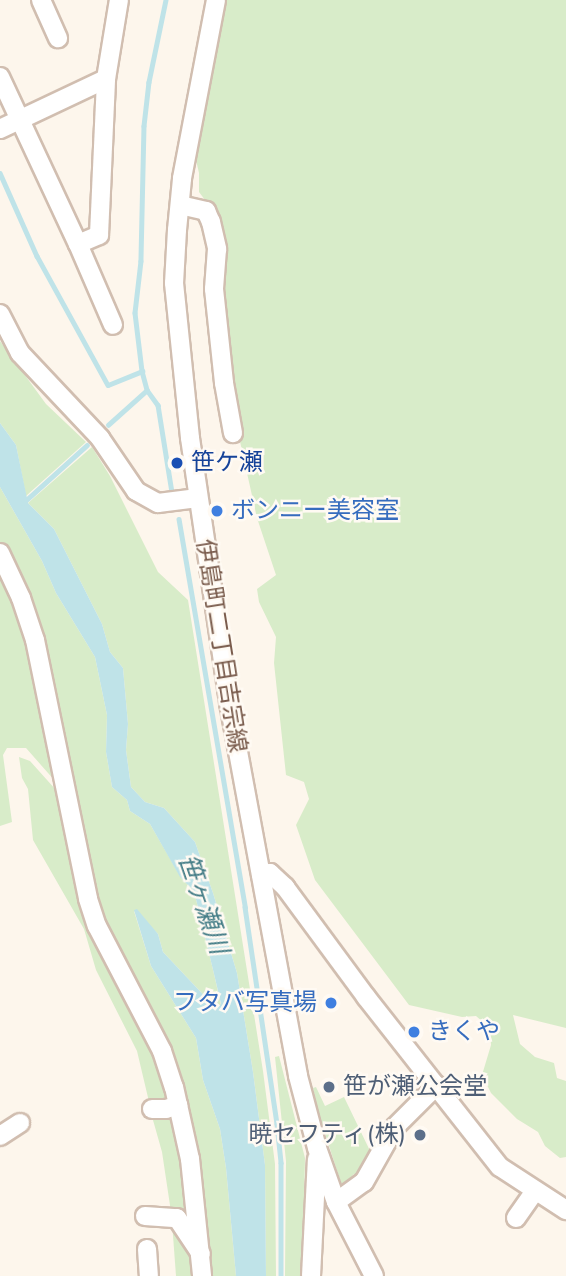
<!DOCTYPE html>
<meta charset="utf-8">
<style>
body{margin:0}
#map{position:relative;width:566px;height:1276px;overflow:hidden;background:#fdf6ec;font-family:"Nunito Sans","Noto Sans JP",sans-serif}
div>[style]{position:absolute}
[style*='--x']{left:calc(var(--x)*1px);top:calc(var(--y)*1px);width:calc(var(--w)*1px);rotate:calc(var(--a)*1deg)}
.green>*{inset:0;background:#d8ecc9}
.water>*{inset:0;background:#bfe3e8}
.stream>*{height:4.5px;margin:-2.25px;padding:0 2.25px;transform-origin:2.25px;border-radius:2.25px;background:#bfe3e8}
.roads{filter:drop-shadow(2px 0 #d1beb0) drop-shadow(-2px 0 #d1beb0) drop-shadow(0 2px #d1beb0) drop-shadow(0 -2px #d1beb0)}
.minor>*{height:18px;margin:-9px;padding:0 9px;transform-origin:9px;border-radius:9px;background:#fff}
.dots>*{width:19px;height:19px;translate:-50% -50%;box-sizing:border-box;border:4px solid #fffaf3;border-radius:50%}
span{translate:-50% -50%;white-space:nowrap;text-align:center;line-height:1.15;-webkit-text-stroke:5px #fffaf3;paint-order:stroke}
.transit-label{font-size:24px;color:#164399}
.left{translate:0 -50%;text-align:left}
.shop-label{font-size:24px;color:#366cbe}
.right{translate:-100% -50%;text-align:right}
.street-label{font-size:24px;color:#7a5c4d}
.service-label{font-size:24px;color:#4e5e75}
.water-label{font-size:26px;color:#437c86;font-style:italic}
</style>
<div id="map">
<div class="green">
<i style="clip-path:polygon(224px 0,566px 0,566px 1028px,513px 1015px,520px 1044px,535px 1057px,554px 1063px,557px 1078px,566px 1081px,566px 1157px,560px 1158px,545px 1146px,538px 1132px,517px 1119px,491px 1093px,482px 1075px,491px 1045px,490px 1028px,476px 1016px,462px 1017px,409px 1005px,315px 880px,296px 825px,309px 799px,304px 782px,286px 775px,274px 663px,276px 637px,259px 602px,257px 589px,276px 575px,257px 518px,235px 419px,211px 208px,199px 192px,199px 173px,195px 156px)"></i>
<i style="clip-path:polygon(0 341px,46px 404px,86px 442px,26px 496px,16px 445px,0 423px)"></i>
<i style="clip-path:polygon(92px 447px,110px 476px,158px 572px,188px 600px,263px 1071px,275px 1164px,276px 1276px,266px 1276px,265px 1165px,253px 1072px,237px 973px,213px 893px,195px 842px,164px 808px,145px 802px,131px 787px,126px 750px,128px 724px,123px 668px,110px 652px,102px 624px,54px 529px,28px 503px)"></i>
<i style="clip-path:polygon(0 487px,42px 561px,56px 593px,95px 657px,107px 715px,106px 752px,112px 787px,127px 800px,130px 811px,150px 824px,180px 876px,194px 891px,214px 974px,221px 1005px,218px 1007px,212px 1004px,163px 952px,158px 934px,134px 911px,151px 966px,196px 1038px,203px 1080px,220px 1129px,226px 1168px,236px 1276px,205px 1276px,177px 1086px,100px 924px,83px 848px,0 545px)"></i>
<i style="clip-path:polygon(0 562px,17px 600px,63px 790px,26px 748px,7px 748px,3px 755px,12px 822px,0 826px)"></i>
<i style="clip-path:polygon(19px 757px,30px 761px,65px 800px,76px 850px,175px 1103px,150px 1106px,137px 1051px,96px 970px,84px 929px,33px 840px,28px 789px,22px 778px)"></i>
<i style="clip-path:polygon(279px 1056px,305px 1158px,303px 1254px,308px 1254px,306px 1276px,285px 1276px,286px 1161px,275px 1057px)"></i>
<i style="clip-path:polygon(316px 1087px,325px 1106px,344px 1097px,373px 1157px,358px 1178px,354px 1174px,342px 1186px,319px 1115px,313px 1088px)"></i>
<i style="clip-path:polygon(176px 1110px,197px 1247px,171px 1212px,162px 1152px,151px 1113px)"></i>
<i style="clip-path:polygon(172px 1222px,196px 1256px,198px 1276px,176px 1276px)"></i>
</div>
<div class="water">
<i style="clip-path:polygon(0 423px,16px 445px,28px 503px,54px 529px,102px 624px,110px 652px,123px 668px,128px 724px,126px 750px,131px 787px,145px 802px,164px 808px,195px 842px,213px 893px,237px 973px,253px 1072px,265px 1165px,266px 1276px,236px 1276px,226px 1168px,220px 1129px,203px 1080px,196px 1038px,151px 966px,134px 910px,137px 909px,158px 934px,163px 952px,212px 1004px,218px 1007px,221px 1004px,214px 974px,194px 891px,180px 877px,150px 824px,130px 811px,127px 800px,112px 787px,106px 752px,107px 715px,95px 657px,56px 593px,42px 561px,0 487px)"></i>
</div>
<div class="stream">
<i style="--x:166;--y:0;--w:84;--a:101.7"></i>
<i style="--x:149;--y:82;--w:44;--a:96.5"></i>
<i style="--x:144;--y:126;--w:135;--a:91.3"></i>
<i style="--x:141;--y:261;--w:52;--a:96.6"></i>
<i style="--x:135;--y:313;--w:58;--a:83.1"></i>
<i style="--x:142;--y:371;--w:20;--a:75"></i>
<i style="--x:147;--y:390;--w:19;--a:54"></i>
<i style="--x:158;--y:405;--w:88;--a:80.9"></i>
<i style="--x:0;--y:173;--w:91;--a:66"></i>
<i style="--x:37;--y:256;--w:147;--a:61.2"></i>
<i style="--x:108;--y:385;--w:37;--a:-22"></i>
<i style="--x:108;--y:425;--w:52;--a:-41.9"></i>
<i style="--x:23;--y:503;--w:86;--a:-42.2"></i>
<i style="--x:179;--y:519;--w:394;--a:80.3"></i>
<i style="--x:245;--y:907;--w:219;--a:81.6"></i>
<i style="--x:277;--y:1124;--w:39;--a:84"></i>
<i style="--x:281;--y:1163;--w:113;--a:90"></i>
</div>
<div class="roads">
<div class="minor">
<i style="--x:41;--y:0;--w:42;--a:65.9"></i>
<i style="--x:216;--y:0;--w:182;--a:100.8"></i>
<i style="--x:182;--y:179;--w:51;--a:95.6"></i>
<i style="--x:177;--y:230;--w:53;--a:93.2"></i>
<i style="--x:174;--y:283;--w:156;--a:84.1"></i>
<i style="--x:190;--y:438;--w:268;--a:81.6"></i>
<i style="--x:229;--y:703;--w:379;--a:79.5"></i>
<i style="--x:298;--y:1076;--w:74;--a:75.2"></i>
<i style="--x:317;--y:1148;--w:57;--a:70.6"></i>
<i style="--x:336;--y:1202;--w:83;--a:62.8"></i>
<i style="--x:0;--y:77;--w:184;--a:65"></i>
<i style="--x:78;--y:244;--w:88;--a:66.6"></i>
<i style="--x:0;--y:129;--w:117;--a:-25.3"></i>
<i style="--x:106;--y:79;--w:80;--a:-80.7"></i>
<i style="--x:180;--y:205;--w:27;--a:13"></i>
<i style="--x:206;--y:211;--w:12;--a:66"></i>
<i style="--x:211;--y:222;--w:28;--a:77"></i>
<i style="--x:217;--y:249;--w:40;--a:94.3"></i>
<i style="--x:214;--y:289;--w:95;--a:83.9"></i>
<i style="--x:224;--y:383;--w:51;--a:79.8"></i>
<i style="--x:78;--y:244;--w:23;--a:-23"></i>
<i style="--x:99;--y:235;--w:156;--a:-87.4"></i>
<i style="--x:0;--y:314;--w:44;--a:62.9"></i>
<i style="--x:20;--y:353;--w:117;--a:46.7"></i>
<i style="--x:100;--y:438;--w:64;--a:55.8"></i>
<i style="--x:136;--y:491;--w:25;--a:29"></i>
<i style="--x:158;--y:503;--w:40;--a:-7.1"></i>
<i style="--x:0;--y:553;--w:50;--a:65"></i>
<i style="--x:21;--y:598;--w:44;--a:71.6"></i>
<i style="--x:35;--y:640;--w:264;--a:78.4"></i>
<i style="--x:88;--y:899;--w:28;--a:72"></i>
<i style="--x:97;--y:926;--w:141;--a:62.5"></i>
<i style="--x:162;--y:1051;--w:38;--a:72"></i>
<i style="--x:174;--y:1087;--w:74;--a:77.5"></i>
<i style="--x:190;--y:1159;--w:118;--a:84.1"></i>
<i style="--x:261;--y:875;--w:9;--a:-13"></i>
<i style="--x:270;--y:873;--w:21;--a:43"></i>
<i style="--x:285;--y:887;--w:137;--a:53.6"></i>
<i style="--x:366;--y:997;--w:216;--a:51.8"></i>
<i style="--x:500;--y:1167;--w:79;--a:33.1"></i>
<i style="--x:152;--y:1109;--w:14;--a:0"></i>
<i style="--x:166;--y:1109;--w:13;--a:-18"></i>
<i style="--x:0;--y:1136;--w:24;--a:-33"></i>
<i style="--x:336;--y:1202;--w:34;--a:-36"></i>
<i style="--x:364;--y:1182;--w:63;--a:-60.6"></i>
<i style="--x:395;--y:1127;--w:59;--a:-45"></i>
<i style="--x:145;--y:1216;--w:32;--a:4"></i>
<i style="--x:177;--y:1218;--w:43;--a:56.3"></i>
<i style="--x:516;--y:1218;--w:33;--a:-55"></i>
<i style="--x:147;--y:1249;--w:27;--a:86"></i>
<i style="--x:311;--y:1276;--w:117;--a:-87.1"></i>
</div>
</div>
<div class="dots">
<i style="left:177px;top:463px;background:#1a4fb4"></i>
<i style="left:217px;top:511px;background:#3f7fe0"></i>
<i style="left:331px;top:1003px;background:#3f7fe0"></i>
<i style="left:414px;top:1032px;background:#3f7fe0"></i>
<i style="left:329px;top:1087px;background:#5c6f8a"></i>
<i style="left:420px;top:1135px;background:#5c6f8a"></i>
</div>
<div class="transit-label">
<span class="left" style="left:191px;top:463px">笹ケ瀬</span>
</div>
<div class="shop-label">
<span class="left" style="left:231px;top:511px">ボンニー美容室</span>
<span class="right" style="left:317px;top:1003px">フタバ写真場</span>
<span class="left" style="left:428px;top:1032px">きくや</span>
</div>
<div class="street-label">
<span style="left:221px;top:646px;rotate:81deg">伊島町二丁目吉宗線</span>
</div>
<div class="service-label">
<span class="left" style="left:343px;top:1087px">笹が瀬公会堂</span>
<span class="right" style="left:406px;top:1135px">暁セフティ(株)</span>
</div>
<div class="water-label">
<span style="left:203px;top:904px;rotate:71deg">笹ヶ瀬川</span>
</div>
</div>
